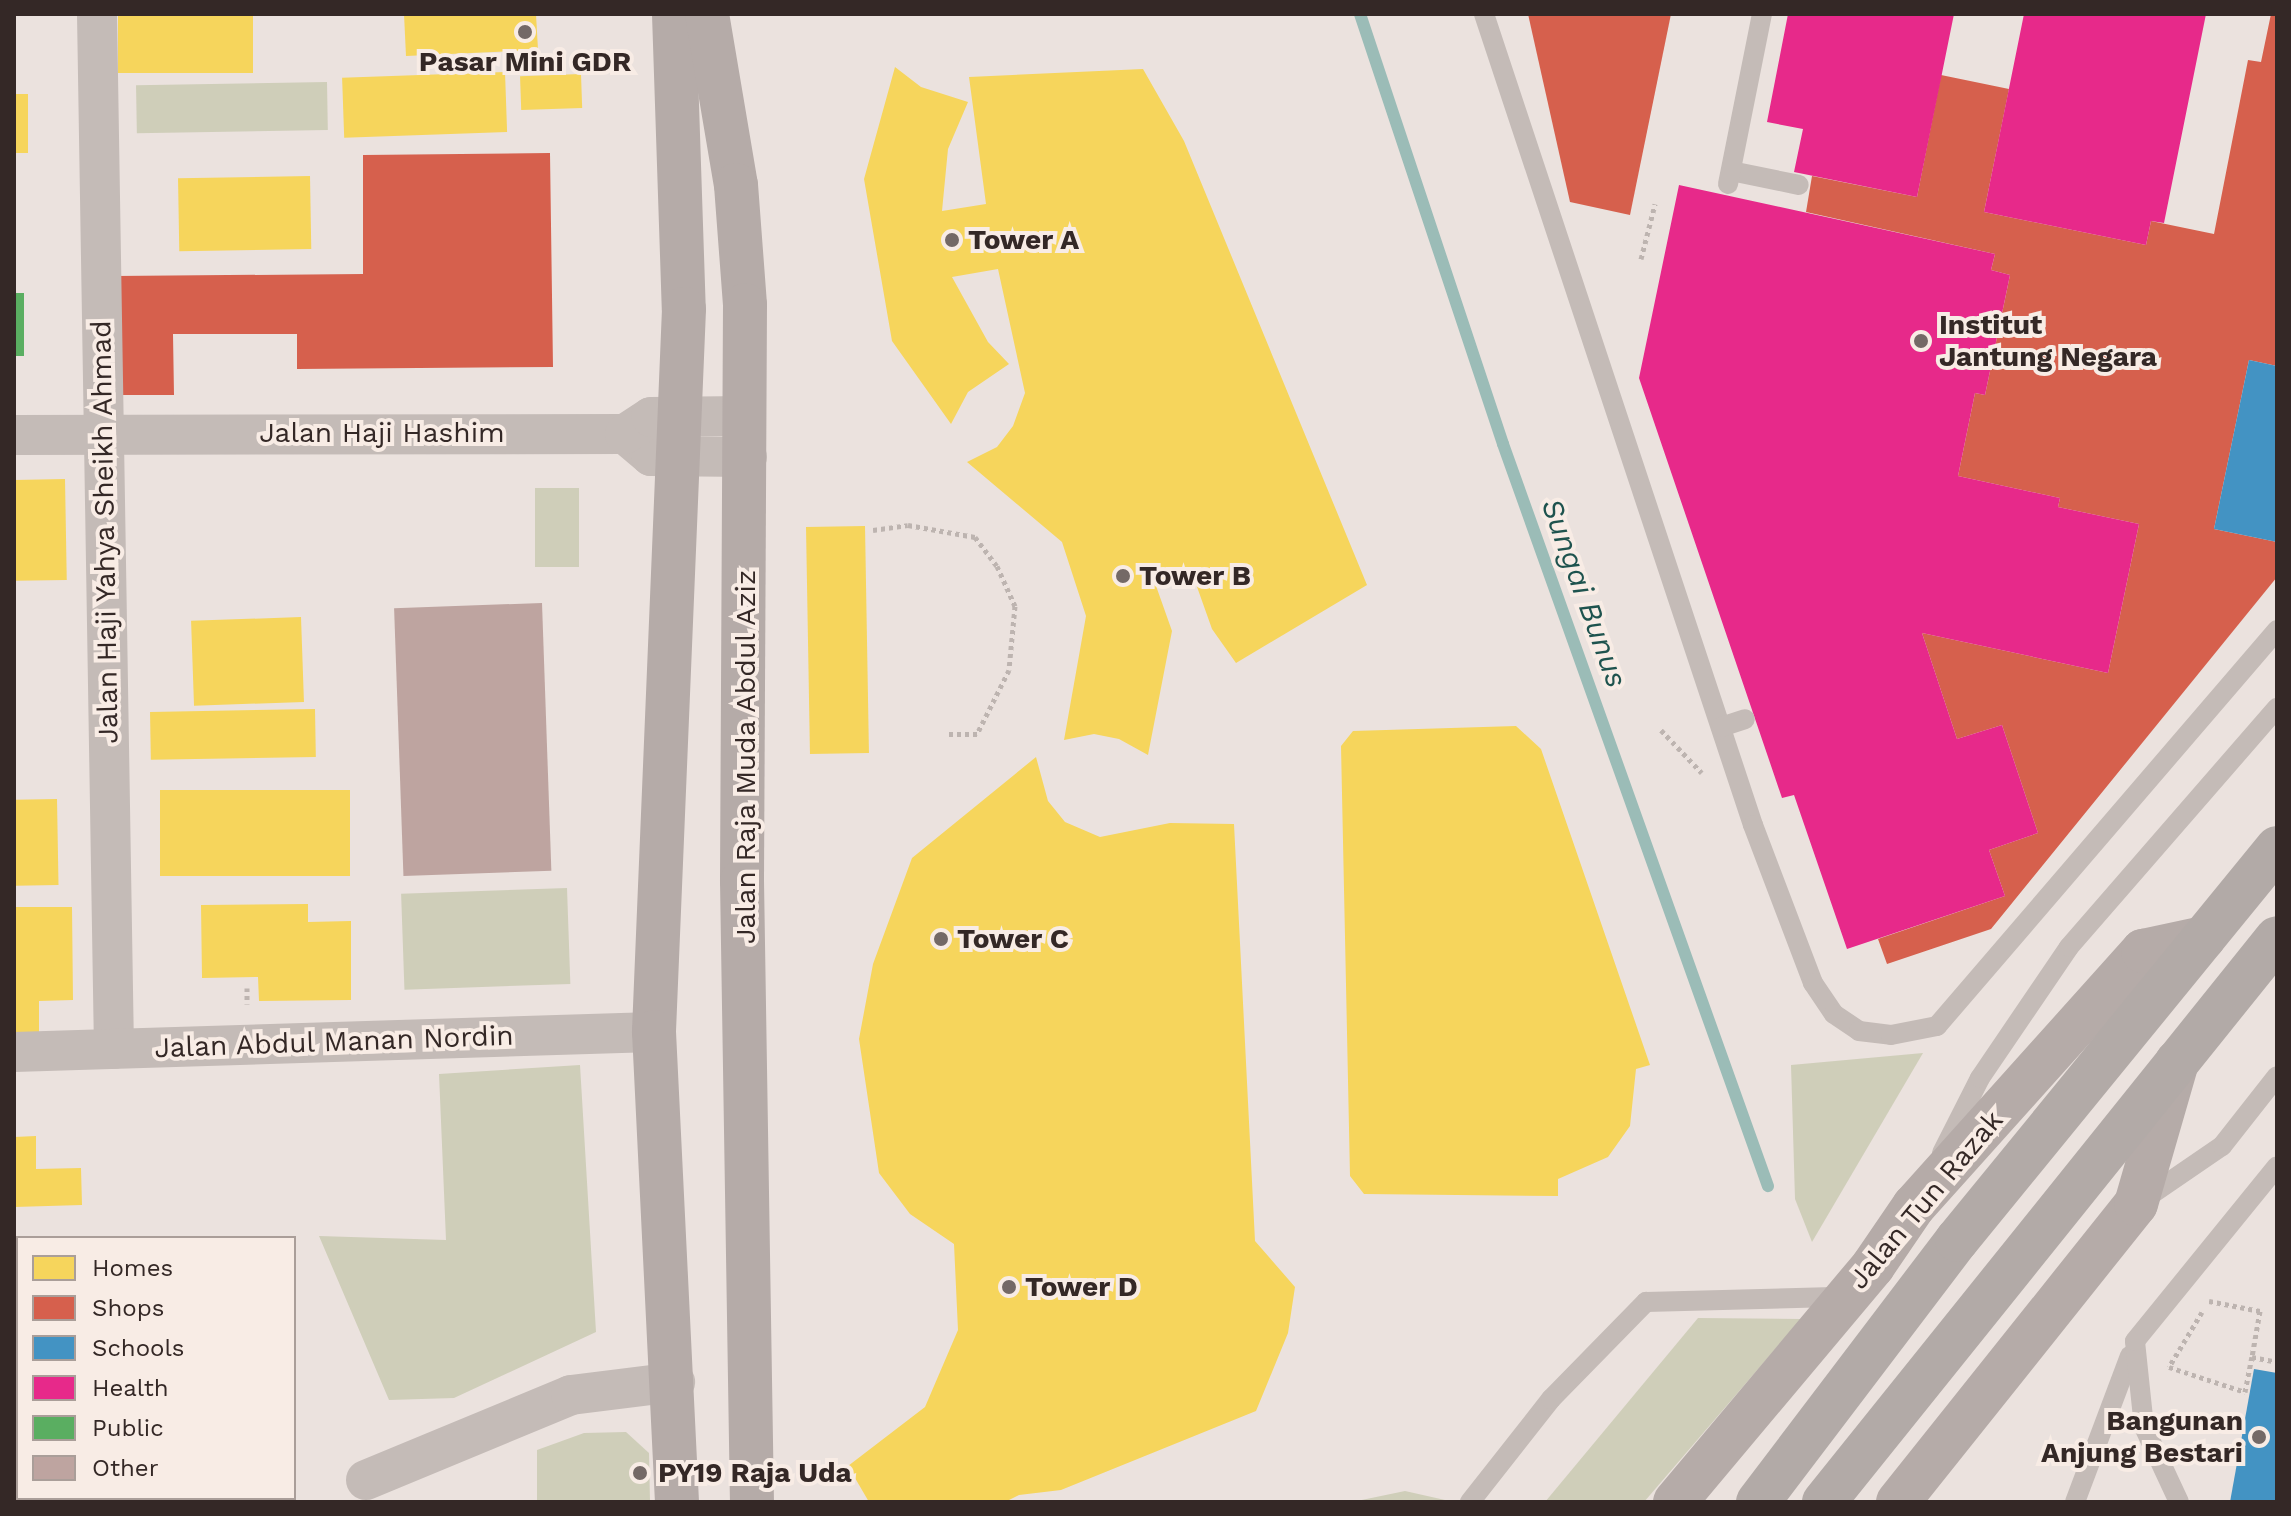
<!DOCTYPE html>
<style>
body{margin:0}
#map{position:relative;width:2291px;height:1516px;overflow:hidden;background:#ebe2de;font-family:"Work Sans",sans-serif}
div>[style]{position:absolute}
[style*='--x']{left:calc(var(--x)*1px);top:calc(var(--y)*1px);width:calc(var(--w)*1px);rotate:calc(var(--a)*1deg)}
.green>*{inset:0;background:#cfceb9;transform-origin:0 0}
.homes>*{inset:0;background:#f6d55c;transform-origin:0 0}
.shops>*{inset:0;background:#d6604d}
.schools>*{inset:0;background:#4393c3}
.health>*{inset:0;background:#e7298a}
.public>*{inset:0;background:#5aae61;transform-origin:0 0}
.stream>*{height:12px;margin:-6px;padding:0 6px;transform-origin:6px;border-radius:6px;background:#9bbcb7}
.building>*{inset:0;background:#bea4a0;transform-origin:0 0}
.path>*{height:5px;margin-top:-2.5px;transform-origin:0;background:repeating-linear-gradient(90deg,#bdb4b0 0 4px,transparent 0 8px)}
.lane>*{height:20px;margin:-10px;padding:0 10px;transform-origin:10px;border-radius:10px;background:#c4bbb7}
.street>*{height:40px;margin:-20px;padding:0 20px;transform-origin:20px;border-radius:20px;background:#c4bbb7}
.secondary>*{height:44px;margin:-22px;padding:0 22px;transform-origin:22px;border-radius:22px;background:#b5aba8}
.primary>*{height:44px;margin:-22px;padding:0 22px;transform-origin:22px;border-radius:22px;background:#b2aaa7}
.dots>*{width:22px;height:22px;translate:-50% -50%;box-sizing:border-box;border:4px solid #f8ece5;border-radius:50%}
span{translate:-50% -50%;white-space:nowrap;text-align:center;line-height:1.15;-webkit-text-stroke:8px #f8ece5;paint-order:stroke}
.poi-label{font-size:28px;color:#342826;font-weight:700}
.left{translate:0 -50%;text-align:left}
.right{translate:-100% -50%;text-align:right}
.street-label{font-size:28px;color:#342826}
.water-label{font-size:30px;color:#1e534e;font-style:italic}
.frame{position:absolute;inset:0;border:16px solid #342826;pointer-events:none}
.legend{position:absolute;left:16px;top:1236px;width:280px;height:264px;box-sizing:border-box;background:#f8ece5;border:2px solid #aa9e99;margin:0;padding:10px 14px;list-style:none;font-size:24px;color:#342826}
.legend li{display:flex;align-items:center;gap:16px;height:40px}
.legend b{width:40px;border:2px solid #aa9e99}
</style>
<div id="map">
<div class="green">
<i style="left:327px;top:82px;width:48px;height:191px;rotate:89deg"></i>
<i style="left:535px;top:488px;width:44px;height:79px"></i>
<i style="left:567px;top:888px;width:96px;height:166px;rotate:88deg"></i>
<i style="clip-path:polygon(1923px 1053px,1812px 1242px,1795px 1199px,1791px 1065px)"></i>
<i style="clip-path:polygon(580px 1065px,596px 1332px,454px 1398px,389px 1400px,319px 1236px,446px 1240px,439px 1074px)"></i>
<i style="clip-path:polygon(1698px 1318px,1801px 1319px,1644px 1502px,1545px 1502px)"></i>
<i style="clip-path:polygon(626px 1432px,649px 1453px,650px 1502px,537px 1502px,537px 1450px,584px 1433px)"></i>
<i style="clip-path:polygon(1405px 1491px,1445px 1500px,1352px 1502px)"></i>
</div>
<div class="homes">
<i style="left:118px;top:14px;width:135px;height:59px"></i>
<i style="clip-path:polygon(404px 14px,536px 14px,538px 50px,406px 56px)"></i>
<i style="clip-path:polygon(895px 67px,921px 87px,968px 102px,948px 149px,942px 211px,986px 204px,969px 77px,1143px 69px,1184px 141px,1367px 585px,1236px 663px,1212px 629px,1191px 570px,1155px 583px,1172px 631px,1148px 755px,1119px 739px,1094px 734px,1064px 740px,1086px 616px,1062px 542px,967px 462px,997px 447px,1013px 426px,1025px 393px,998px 269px,952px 277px,988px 342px,1009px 364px,968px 392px,951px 424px,892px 341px,864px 179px)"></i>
<i style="left:505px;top:72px;width:60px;height:163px;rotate:88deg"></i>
<i style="left:581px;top:74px;width:34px;height:61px;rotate:88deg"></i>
<i style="left:14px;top:94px;width:14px;height:59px"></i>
<i style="left:310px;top:176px;width:73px;height:132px;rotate:89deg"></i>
<i style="left:65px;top:479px;width:101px;height:51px;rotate:89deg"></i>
<i style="left:865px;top:526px;width:227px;height:59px;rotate:89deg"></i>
<i style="left:301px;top:617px;width:85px;height:110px;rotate:88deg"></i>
<i style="left:315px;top:709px;width:48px;height:165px;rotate:89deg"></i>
<i style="clip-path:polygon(1516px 726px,1541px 749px,1650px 1065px,1636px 1069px,1630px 1126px,1608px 1157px,1558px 1179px,1558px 1196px,1364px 1194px,1350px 1176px,1341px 746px,1353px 731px)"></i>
<i style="clip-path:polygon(1036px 757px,1048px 801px,1065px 822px,1100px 837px,1170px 823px,1234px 824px,1255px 1241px,1295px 1287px,1288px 1333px,1256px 1411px,1061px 1490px,1019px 1495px,1005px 1502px,869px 1502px,848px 1466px,925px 1407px,958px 1330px,954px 1244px,910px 1214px,879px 1173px,859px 1039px,873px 964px,912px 858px)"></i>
<i style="left:350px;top:790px;width:86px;height:190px;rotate:90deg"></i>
<i style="left:57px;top:799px;width:86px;height:43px;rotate:89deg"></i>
<i style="clip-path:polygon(308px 904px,308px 922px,351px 921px,351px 1000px,259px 1001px,258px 977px,202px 978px,201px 905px)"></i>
<i style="clip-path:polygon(14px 907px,72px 907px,73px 1000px,39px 1001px,39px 1034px,14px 1034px)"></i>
<i style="clip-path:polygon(36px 1136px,36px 1169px,81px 1168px,82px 1205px,14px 1207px,14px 1137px)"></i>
</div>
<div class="shops">
<i style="clip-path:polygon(1528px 14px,1671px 14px,1630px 215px,1570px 202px)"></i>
<i style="clip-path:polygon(2271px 14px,2277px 14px,2277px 366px,2249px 360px,2214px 529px,2277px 542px,2277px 577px,1991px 929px,1887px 964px,1878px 939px,2005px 896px,1989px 850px,2038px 833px,2002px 725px,1957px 739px,1922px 633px,2108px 673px,2139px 524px,2058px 507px,2060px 498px,1958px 476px,1975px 393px,1985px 395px,2010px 275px,1991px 270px,1995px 254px,1806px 212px,1812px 176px,1917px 197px,1941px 75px,2009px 89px,1984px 212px,2146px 245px,2151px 221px,2214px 234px,2248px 60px,2261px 62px)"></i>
<i style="clip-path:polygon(550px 153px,553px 367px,297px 369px,297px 334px,173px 334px,174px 395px,117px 395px,115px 276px,363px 274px,363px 155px)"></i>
</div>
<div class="schools">
<i style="clip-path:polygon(2249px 360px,2277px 366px,2277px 542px,2214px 529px)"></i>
<i style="clip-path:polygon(2254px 1369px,2277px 1373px,2277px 1502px,2230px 1502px)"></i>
</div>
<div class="health">
<i style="clip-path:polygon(1788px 14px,1954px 14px,1917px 197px,1794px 172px,1803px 129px,1767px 122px)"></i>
<i style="clip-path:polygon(2024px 14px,2206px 14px,2164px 223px,2151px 221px,2146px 245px,1984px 212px)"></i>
<i style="clip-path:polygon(1679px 185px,1995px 254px,1991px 270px,2010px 275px,1985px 395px,1975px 393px,1958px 476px,2060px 498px,2058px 507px,2139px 524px,2108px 673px,1922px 633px,1957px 739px,2002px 725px,2038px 833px,1989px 850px,2005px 896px,1847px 949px,1794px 795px,1782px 798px,1639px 378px)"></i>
</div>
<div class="public">
<i style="left:14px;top:293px;width:10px;height:63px"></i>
</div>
<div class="stream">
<i style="--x:1360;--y:14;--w:453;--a:71.6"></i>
<i style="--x:1503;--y:444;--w:788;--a:70.35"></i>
</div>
<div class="building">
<i style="left:542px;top:603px;width:268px;height:148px;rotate:88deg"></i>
</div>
<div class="path">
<i style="--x:1641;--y:259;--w:57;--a:-75.7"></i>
<i style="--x:873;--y:530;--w:35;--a:-8"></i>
<i style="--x:908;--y:525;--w:68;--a:10.2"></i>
<i style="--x:975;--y:537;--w:36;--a:53"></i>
<i style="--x:997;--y:566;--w:44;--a:65.8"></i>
<i style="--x:1015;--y:606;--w:64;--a:95.4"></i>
<i style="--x:1009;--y:670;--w:72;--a:116.6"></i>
<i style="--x:977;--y:734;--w:32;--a:180"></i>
<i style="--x:1661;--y:730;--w:59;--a:46.4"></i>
<i style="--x:247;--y:988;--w:16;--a:90"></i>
<i style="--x:2209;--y:1301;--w:52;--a:11.1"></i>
<i style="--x:2260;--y:1311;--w:47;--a:99.9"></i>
<i style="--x:2202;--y:1312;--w:64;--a:121"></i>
<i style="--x:2169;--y:1367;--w:80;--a:18.2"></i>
<i style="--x:2245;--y:1392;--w:36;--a:-79"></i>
<i style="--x:2252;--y:1357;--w:25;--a:11"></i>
</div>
<div class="lane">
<i style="--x:1484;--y:14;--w:854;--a:71.65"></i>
<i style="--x:1753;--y:825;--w:169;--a:69.2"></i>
<i style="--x:1813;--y:983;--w:37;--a:56"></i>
<i style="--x:1834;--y:1014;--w:30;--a:34"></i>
<i style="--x:1859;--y:1031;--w:32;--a:7"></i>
<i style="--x:1891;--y:1035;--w:47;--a:-11.1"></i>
<i style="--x:1937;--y:1026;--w:522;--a:-49.35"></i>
<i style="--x:1731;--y:171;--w:69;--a:11.6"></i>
<i style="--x:1728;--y:184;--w:173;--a:-78.7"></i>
<i style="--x:1721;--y:727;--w:25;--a:-18"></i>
<i style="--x:1942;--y:1153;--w:84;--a:-63.1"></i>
<i style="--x:1980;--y:1078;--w:158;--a:-55.8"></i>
<i style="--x:2069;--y:947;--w:317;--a:-49"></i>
<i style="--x:2143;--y:1200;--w:96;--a:-34.4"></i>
<i style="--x:2222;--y:1146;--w:89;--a:-51.8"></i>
<i style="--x:1470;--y:1502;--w:131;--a:-51.8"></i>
<i style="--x:1551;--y:1399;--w:136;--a:-45.6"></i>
<i style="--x:1646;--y:1302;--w:197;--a:-1.5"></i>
<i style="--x:2075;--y:1502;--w:156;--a:-69.4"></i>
<i style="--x:2179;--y:1502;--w:83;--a:-115"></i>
<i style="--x:2144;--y:1427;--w:86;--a:-96"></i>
<i style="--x:2135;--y:1341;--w:225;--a:-50.9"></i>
</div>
<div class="street">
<i style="--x:97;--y:14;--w:1035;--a:89.06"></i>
<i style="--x:625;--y:434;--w:34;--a:40"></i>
<i style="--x:651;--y:456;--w:96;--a:0.6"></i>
<i style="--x:14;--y:435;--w:611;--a:-0.09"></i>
<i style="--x:625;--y:434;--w:31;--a:-33"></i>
<i style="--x:651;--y:417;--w:95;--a:-0.6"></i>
<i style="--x:14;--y:1052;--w:640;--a:-1.79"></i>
<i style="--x:366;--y:1480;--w:222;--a:-22.5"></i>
<i style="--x:571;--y:1395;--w:105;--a:-7.1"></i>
</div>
<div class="secondary">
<i style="--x:674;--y:14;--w:295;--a:88.1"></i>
<i style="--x:684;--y:309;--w:724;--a:92.38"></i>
<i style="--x:654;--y:1032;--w:471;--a:87.2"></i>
<i style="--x:707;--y:14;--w:173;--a:80.4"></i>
<i style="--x:736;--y:185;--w:120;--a:85.7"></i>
<i style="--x:745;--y:305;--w:576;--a:90.3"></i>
<i style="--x:742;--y:881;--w:621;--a:89.08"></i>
<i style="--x:1675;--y:1502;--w:308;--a:-50"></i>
<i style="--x:1873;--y:1266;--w:73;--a:-55.7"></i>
<i style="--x:1914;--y:1206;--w:343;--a:-48.1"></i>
<i style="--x:2143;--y:951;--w:62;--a:-12"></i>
<i style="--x:1898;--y:1502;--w:381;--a:-51.4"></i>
<i style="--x:2136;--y:1204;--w:148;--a:-73.9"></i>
</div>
<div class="primary">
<i style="--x:1758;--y:1502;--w:329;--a:-52.8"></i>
<i style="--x:1957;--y:1240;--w:506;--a:-50.77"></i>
<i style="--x:1824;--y:1502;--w:723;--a:-51.23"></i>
</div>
<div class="dots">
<i style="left:525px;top:32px;background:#746966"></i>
<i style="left:952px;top:240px;background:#746966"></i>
<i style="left:1921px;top:341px;background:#746966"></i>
<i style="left:1123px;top:576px;background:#746966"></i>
<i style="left:941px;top:939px;background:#746966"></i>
<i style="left:1009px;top:1287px;background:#746966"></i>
<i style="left:2259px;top:1437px;background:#746966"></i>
<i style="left:640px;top:1473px;background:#746966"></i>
</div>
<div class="poi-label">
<span style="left:525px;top:62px">Pasar Mini GDR</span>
<span class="left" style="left:968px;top:240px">Tower A</span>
<span class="left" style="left:1939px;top:341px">Institut<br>Jantung Negara</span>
<span class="left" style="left:1139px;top:576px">Tower B</span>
<span class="left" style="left:957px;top:939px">Tower C</span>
<span class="left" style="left:1025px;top:1287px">Tower D</span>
<span class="right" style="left:2243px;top:1437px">Bangunan<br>Anjung Bestari</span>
<span class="left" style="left:658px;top:1473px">PY19 Raja Uda</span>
</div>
<div class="street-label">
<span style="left:382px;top:433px">Jalan Haji Hashim</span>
<span style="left:105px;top:532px;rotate:-91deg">Jalan Haji Yahya Sheikh Ahmad</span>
<span style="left:746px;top:757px;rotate:-90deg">Jalan Raja Muda Abdul Aziz</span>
<span style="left:334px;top:1042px;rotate:-2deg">Jalan Abdul Manan Nordin</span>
<span style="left:1926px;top:1200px;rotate:-50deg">Jalan Tun Razak</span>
</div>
<div class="water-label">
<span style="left:1584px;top:593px;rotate:70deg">Sungai Bunus</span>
</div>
<div class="frame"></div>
<ul class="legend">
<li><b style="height:22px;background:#f6d55c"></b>Homes</li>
<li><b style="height:22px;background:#d6604d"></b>Shops</li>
<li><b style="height:22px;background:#4393c3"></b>Schools</li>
<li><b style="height:22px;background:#e7298a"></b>Health</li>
<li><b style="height:22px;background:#5aae61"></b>Public</li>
<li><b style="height:22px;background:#bea4a0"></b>Other</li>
</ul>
</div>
